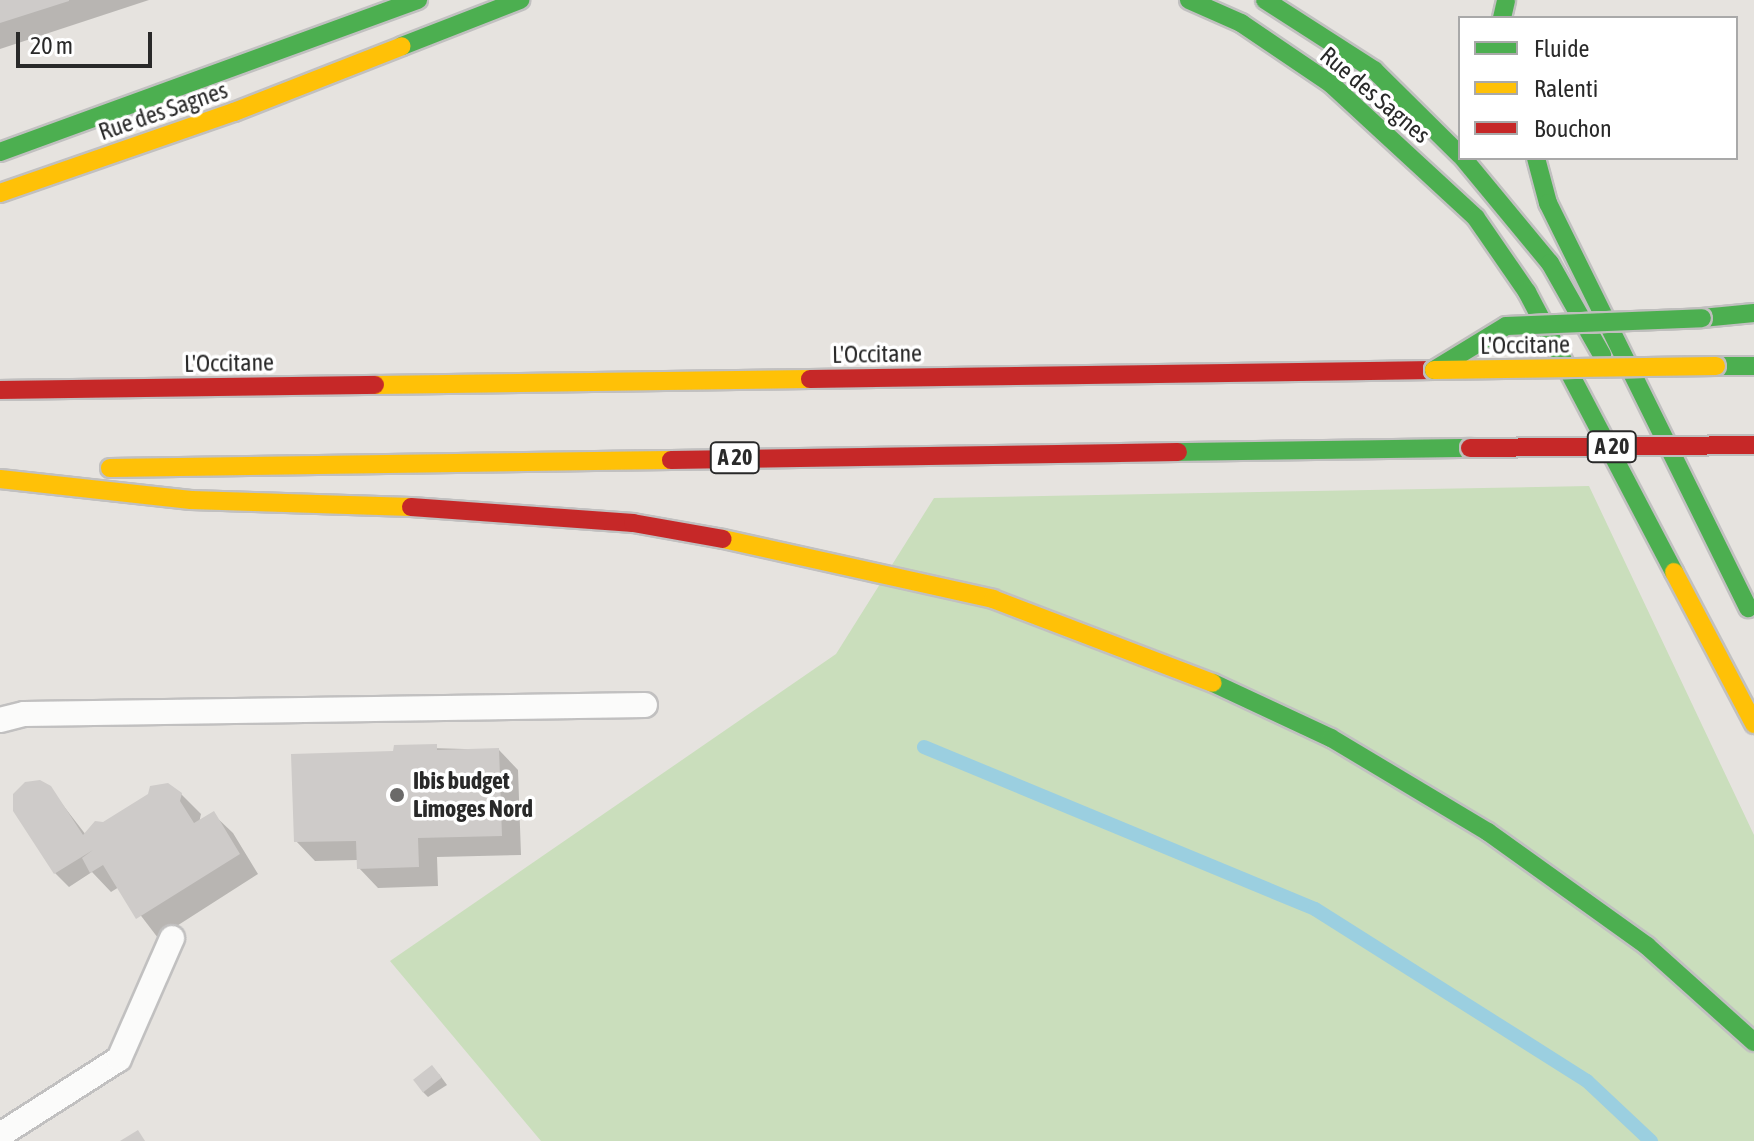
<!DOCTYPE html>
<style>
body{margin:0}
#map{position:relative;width:1754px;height:1141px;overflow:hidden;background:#e6e3df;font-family:"Asap Condensed",sans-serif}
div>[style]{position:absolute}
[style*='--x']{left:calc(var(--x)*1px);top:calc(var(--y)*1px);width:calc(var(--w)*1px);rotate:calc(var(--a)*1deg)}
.green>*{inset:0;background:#cadebc}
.shadow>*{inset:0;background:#0003}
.stream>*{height:14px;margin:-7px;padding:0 7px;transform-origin:7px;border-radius:7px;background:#9bcfe0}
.building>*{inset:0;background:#cecbc9;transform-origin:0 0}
.roads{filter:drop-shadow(2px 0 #c1c0c0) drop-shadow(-2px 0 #c1c0c0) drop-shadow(0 2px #c1c0c0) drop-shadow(0 -2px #c1c0c0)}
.lane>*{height:24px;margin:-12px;padding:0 12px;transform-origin:12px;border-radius:12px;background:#fbfbfa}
.fast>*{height:18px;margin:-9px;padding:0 9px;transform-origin:9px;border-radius:9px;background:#4caf50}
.slow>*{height:18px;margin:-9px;padding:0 9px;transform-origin:9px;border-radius:9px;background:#ffc107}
.jam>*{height:18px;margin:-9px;padding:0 9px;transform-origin:9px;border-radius:9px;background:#c62828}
.bridges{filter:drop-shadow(2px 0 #bfbebd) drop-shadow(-2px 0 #bfbebd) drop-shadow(0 2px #bfbebd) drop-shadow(0 -2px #bfbebd)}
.fast-bridge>*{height:18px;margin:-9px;padding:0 9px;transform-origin:9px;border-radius:9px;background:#4caf50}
.slow-bridge>*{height:18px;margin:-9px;padding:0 9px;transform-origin:9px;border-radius:9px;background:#ffc107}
.jam-bridge>*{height:18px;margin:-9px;padding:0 9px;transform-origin:9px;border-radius:9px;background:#c62828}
.dots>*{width:22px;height:22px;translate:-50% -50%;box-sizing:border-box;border:4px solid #fff;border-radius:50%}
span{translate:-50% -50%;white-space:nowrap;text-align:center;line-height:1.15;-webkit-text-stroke:7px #fff;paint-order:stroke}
.shield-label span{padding:2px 6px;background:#fff;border:2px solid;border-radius:6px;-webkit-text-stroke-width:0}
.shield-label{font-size:22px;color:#292929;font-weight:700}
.street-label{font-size:24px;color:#292929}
.poi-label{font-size:24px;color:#292929;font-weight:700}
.left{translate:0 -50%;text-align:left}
.legend{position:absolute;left:1458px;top:16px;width:280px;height:144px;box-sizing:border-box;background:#fff;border:2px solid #a9a9a9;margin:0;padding:10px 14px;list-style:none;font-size:24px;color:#292929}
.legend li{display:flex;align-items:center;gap:16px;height:40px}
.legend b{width:40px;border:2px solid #a9a9a9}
.scale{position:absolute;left:16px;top:32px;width:136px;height:36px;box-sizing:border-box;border:4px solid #292929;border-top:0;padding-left:10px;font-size:24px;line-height:28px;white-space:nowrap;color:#292929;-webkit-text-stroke:6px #fff;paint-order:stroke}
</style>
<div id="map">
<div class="green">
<i style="clip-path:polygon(1589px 486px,1754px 835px,1754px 1141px,541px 1141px,390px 961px,836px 654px,934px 498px)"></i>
</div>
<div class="shadow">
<i style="clip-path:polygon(0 0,149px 0,0 49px)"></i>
<i style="clip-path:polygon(396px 747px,499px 750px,518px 770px,521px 855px,437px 857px,438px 886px,378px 888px,359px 868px,358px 860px,315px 861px,296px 841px,395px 753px)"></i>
<i style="clip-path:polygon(49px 787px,86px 835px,181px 794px,201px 814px,199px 823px,213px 814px,233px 833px,258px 874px,158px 938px,119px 887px,111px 892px,92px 872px,69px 887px,55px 873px)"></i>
<i style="clip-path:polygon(439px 1074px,447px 1085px,428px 1097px,422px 1091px)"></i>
</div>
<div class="stream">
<i style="--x:924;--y:747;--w:423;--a:22.5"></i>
<i style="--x:1315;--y:909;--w:322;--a:32.3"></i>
<i style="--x:1587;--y:1081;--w:88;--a:43.2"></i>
</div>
<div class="building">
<i style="clip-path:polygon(0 0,69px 0,69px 1px,0 23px)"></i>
<i style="clip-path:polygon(437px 744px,437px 750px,499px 748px,502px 836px,418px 838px,419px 867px,357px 869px,356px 841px,294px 842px,291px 754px,393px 751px,394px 745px)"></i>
<i style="clip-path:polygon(40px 780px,51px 786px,83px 835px,95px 821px,103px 822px,148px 794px,150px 786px,168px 783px,182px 793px,180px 801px,194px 823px,214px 811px,240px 854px,136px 919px,103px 865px,90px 873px,82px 858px,93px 850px,54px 874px,13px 811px,13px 794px,25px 782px)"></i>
<i style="left:432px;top:1065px;width:16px;height:24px;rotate:52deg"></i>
<i style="clip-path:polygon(138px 1130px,145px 1141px,120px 1141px)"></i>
</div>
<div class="roads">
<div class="lane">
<i style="--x:0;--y:720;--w:25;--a:-14"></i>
<i style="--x:24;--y:714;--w:621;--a:-0.83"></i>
<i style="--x:0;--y:1135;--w:141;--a:-32.6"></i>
<i style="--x:119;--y:1059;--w:132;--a:-66.3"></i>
</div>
<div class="fast">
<i style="--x:1189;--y:0;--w:57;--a:23.9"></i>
<i style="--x:1241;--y:23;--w:109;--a:34.1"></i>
<i style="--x:1331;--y:84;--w:197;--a:42.7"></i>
<i style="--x:1476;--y:218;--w:90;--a:55.4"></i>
<i style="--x:1527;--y:292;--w:316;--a:62.3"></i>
<i style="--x:1265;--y:0;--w:130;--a:32.7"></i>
<i style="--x:1374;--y:70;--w:121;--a:44.7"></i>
<i style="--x:1502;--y:18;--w:18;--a:-77"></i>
<i style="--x:402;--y:46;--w:127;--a:-21.3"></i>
<i style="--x:0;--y:152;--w:445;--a:-20"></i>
<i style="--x:1463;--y:158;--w:136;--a:50.4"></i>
<i style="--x:1550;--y:263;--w:106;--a:60.5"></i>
<i style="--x:1536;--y:158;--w:47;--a:75.1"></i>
<i style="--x:1548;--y:203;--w:452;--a:63.7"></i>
<i style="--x:1702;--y:318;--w:52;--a:-5.5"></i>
<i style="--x:1716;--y:366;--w:38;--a:0"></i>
<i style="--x:1178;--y:452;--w:292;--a:-0.8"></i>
<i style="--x:1213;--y:683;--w:130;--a:25"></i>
<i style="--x:1331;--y:738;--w:183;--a:30.9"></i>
<i style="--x:1488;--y:832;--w:196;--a:35.6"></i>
<i style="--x:1647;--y:946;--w:144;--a:41.9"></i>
</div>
<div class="slow">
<i style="--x:0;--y:193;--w:248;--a:-19.1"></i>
<i style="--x:234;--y:112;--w:180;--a:-21.4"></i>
<i style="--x:375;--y:385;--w:435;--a:-0.8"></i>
<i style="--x:110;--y:468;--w:561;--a:-0.82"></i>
<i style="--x:0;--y:479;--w:192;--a:6.3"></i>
<i style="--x:191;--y:500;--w:220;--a:1.8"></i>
<i style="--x:723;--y:539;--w:277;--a:12.5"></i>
<i style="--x:993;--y:599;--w:235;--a:20.9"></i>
<i style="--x:1674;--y:572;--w:172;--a:62.2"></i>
</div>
<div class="jam">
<i style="--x:810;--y:379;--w:624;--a:-0.83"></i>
<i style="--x:0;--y:390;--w:375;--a:-0.8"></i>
<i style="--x:671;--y:460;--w:507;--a:-0.9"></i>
<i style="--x:411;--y:507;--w:223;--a:4.1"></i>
<i style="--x:633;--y:523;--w:91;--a:10.1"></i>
</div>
</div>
<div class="bridges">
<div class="fast-bridge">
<i style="--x:1434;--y:370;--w:84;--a:-31.4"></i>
<i style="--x:1506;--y:326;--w:196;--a:-2.3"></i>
</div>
<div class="slow-bridge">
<i style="--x:1434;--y:370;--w:282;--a:-0.8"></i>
</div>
<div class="jam-bridge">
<i style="--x:1470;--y:448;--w:284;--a:-0.6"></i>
</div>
</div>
<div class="dots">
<i style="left:397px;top:795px;background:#6b6a69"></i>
</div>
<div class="shield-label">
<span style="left:1612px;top:447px">A 20</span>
<span style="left:735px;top:458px">A 20</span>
</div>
<div class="street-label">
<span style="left:1375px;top:95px;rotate:40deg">Rue des Sagnes</span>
<span style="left:163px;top:111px;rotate:-19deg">Rue des Sagnes</span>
<span style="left:1525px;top:345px;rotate:-1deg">L'Occitane</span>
<span style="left:877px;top:354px;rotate:-1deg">L'Occitane</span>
<span style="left:229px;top:363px;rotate:-1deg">L'Occitane</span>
</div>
<div class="poi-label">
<span class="left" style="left:413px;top:795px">Ibis budget<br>Limoges Nord</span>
</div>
<ul class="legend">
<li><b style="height:10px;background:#4caf50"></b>Fluide</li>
<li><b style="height:10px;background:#ffc107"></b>Ralenti</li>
<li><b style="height:10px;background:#c62828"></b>Bouchon</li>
</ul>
<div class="scale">20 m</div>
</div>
